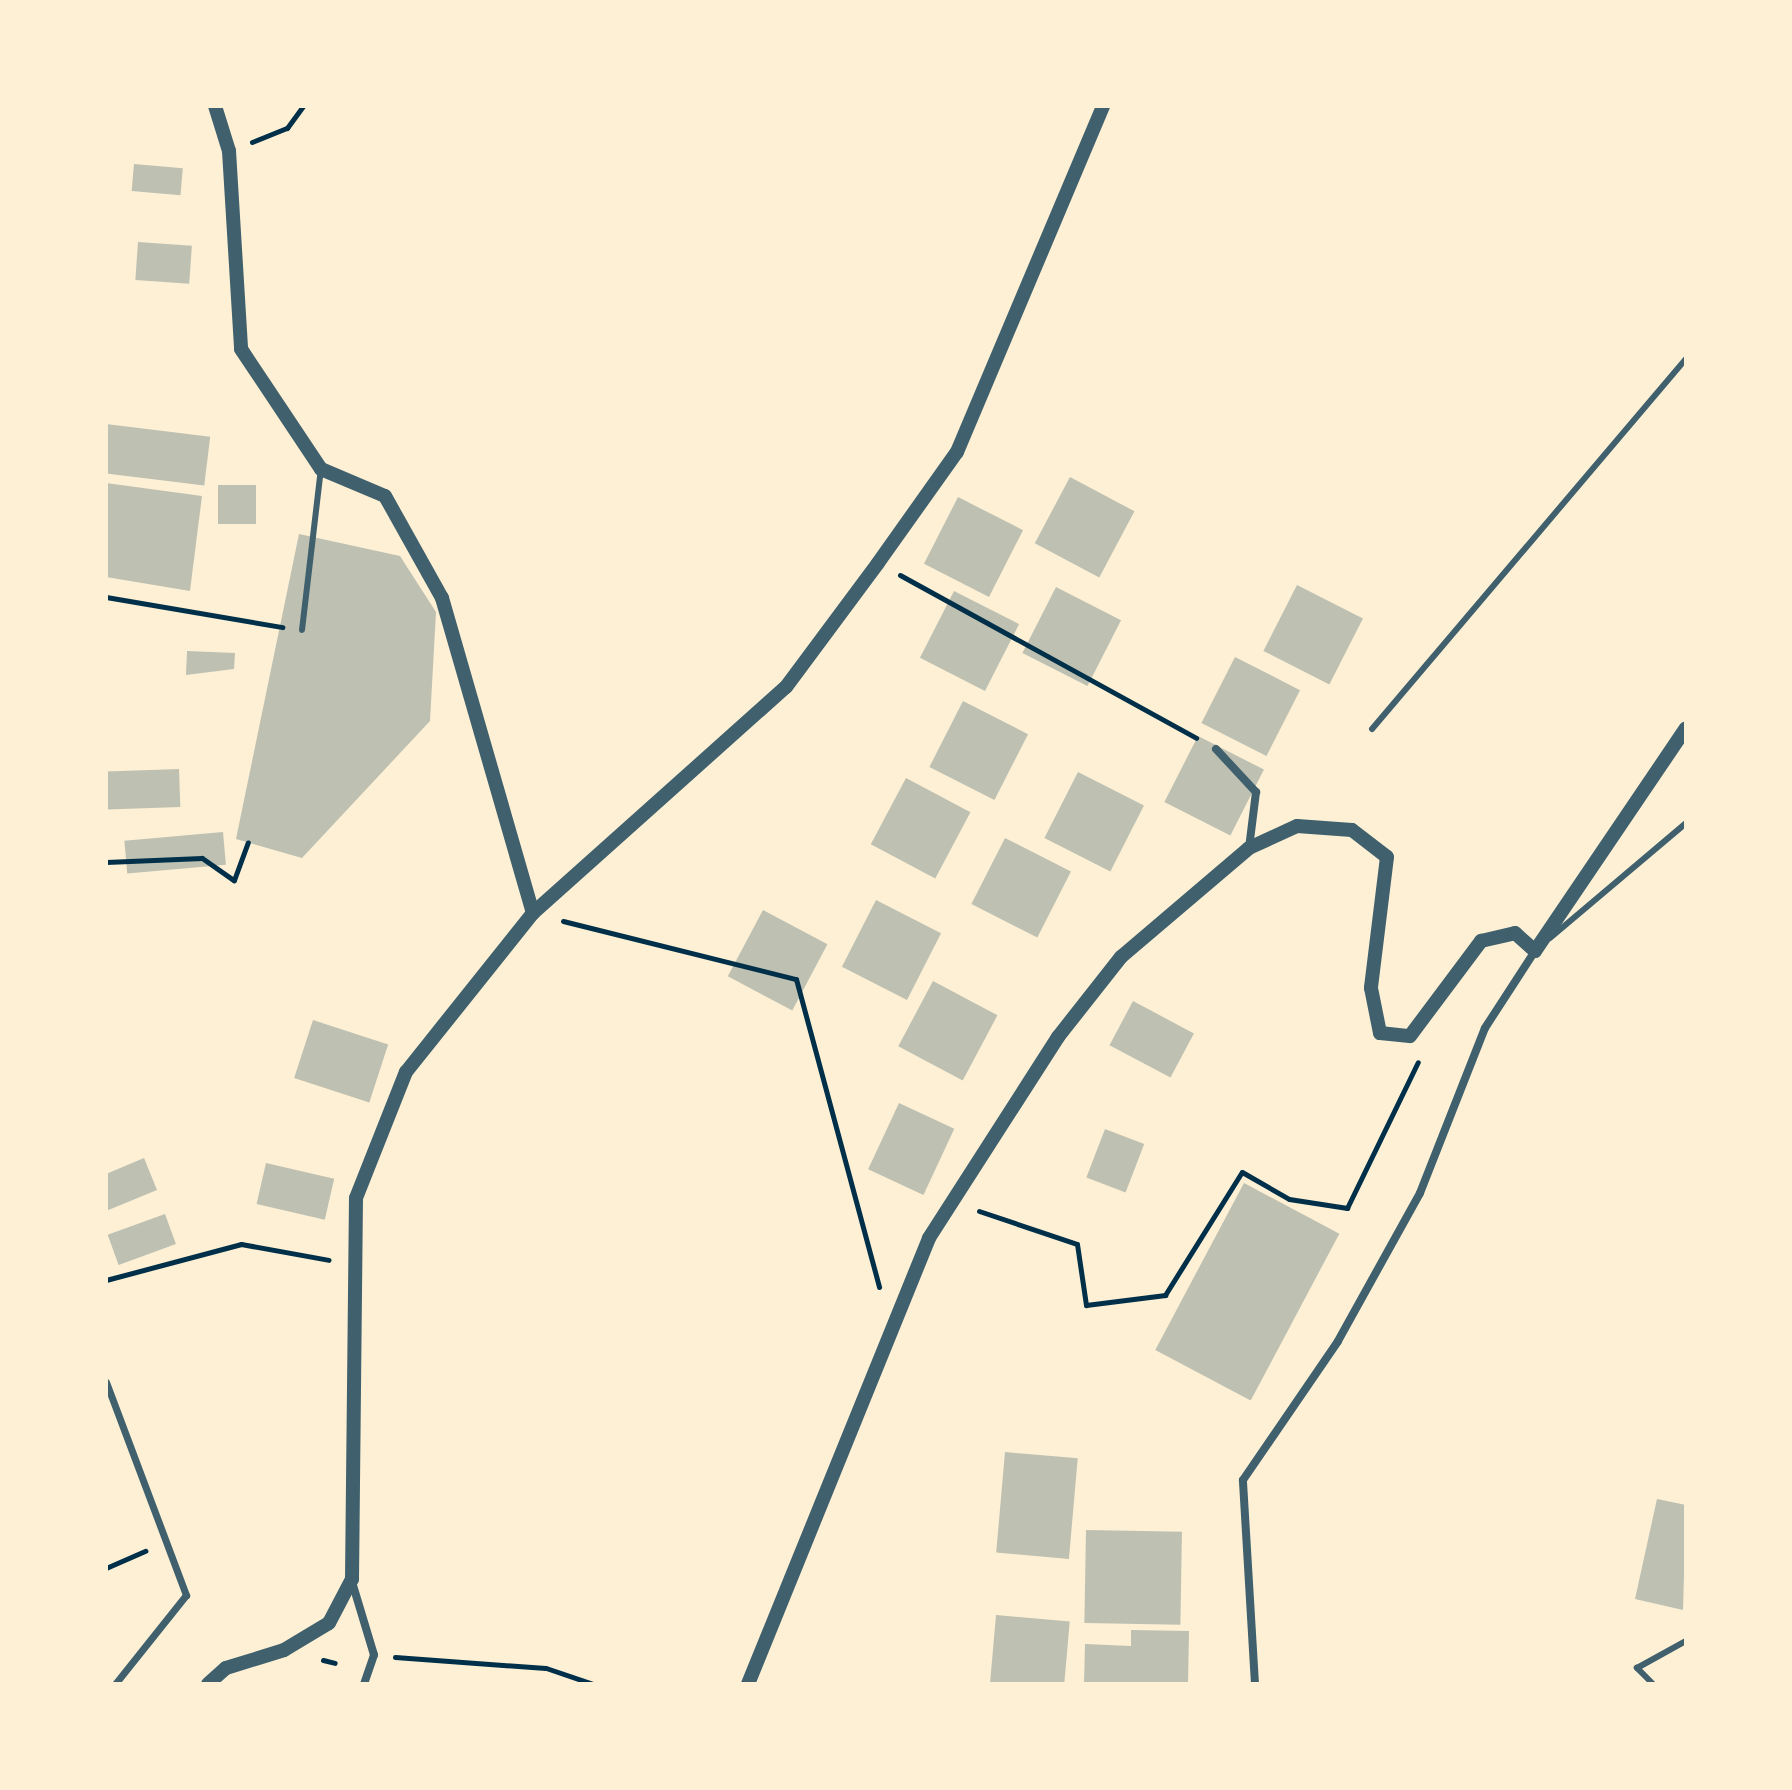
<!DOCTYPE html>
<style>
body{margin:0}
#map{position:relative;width:1792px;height:1790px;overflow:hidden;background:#fdf0d5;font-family:Overpass,sans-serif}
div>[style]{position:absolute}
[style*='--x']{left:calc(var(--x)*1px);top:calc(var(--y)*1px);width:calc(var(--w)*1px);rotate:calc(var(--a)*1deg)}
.building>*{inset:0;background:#bec0b2;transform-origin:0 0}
.path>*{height:5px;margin:-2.5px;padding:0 2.5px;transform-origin:2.5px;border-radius:2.5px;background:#003049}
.service>*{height:6px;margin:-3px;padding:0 3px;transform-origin:3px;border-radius:3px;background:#3f606c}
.pedestrian>*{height:7px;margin:-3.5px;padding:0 3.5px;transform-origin:3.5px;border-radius:3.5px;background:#3f606c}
.minor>*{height:8px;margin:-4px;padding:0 4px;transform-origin:4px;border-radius:4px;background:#3f606c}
.tertiary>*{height:14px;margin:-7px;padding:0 7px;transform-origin:7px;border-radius:7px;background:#3f606c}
span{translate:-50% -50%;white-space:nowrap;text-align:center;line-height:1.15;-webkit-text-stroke:7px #fdf0d5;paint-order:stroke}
.frame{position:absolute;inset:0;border:108px solid #fdf0d5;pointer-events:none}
</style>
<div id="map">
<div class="building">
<i style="left:134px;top:164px;width:49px;height:27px;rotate:5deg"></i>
<i style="left:138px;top:242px;width:54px;height:38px;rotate:4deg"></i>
<i style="left:106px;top:424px;width:105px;height:49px;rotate:7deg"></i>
<i style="left:1070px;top:477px;width:73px;height:75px;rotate:28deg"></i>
<i style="clip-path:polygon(106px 483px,202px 496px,190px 591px,106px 577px)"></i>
<i style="left:218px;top:485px;width:38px;height:39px"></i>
<i style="left:958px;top:497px;width:73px;height:75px;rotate:27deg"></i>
<i style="clip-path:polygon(299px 534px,400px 556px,436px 612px,430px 721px,302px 858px,236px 839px)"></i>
<i style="left:1297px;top:585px;width:74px;height:74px;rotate:27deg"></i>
<i style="left:1056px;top:587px;width:73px;height:74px;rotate:27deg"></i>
<i style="left:954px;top:591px;width:73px;height:75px;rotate:27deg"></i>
<i style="clip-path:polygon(187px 651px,235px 653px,234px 669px,186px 675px)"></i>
<i style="left:1235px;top:657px;width:73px;height:74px;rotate:27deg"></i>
<i style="left:963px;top:701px;width:73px;height:74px;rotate:27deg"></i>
<i style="left:1198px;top:736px;width:74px;height:74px;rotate:27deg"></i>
<i style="left:179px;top:769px;width:38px;height:73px;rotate:88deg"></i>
<i style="left:1078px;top:772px;width:74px;height:74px;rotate:27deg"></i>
<i style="left:906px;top:778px;width:73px;height:75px;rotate:28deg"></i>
<i style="left:223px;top:832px;width:33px;height:99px;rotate:85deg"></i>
<i style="left:1005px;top:838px;width:74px;height:74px;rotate:27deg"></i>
<i style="left:876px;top:900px;width:73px;height:75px;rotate:27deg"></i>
<i style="left:763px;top:910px;width:73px;height:75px;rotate:28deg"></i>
<i style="left:933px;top:981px;width:73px;height:74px;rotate:28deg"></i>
<i style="left:1133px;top:1001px;width:69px;height:50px;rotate:28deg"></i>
<i style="left:313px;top:1020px;width:79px;height:61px;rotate:18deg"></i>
<i style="left:899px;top:1103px;width:61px;height:73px;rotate:25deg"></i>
<i style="left:1105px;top:1129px;width:42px;height:52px;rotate:21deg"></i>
<i style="clip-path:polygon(144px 1158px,157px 1190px,106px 1211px,106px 1174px)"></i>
<i style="left:266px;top:1163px;width:70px;height:42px;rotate:13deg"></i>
<i style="left:1244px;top:1183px;width:108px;height:189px;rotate:28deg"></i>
<i style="left:165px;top:1214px;width:32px;height:61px;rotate:70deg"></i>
<i style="left:1005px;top:1452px;width:73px;height:101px;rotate:5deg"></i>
<i style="clip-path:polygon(1657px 1499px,1686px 1505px,1683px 1610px,1635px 1599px)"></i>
<i style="left:1086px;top:1530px;width:96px;height:93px;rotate:1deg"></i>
<i style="left:996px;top:1615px;width:74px;height:69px;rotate:5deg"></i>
<i style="clip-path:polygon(1131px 1630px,1189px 1631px,1188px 1684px,1084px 1684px,1085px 1644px,1131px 1646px)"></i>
</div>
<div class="path">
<i style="--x:252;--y:142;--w:38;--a:-22"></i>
<i style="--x:287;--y:128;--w:27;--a:-54"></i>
<i style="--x:900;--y:575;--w:338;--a:28.8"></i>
<i style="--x:106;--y:597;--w:179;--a:9.7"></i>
<i style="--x:106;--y:862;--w:96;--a:-2.4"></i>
<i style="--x:202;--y:858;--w:39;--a:35"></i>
<i style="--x:234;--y:880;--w:40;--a:-69.8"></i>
<i style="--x:563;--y:921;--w:240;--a:14"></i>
<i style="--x:796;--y:979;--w:319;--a:74.9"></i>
<i style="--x:979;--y:1211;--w:103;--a:18.6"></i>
<i style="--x:1077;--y:1244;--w:62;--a:81.6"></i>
<i style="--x:1086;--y:1305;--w:80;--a:-7.2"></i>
<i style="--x:1165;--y:1295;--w:145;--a:-58"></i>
<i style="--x:1242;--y:1172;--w:54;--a:29.9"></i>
<i style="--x:1289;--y:1199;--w:59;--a:8.8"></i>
<i style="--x:1347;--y:1208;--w:162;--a:-64.1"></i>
<i style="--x:106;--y:1280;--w:140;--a:-14.9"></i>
<i style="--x:241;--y:1244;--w:89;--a:10.3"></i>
<i style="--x:106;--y:1568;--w:43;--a:-23.6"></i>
<i style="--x:395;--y:1657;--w:151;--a:4.2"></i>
<i style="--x:546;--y:1668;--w:50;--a:18.8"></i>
<i style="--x:323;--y:1660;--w:12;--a:14"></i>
</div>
<div class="service">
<i style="--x:302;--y:630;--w:162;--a:-83.3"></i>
<i style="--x:1372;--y:729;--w:485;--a:-49.7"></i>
<i style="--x:1550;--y:938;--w:178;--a:-40.2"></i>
<i style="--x:1653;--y:1684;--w:23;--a:-135"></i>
<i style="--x:1637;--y:1668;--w:56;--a:-28.9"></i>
</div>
<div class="pedestrian">
<i style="--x:106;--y:1382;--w:228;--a:69.4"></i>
<i style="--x:186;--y:1595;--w:114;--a:128.6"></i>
</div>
<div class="minor">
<i style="--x:1216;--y:749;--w:59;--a:47.1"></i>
<i style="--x:1256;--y:792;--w:56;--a:97.1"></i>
<i style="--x:352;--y:1582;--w:76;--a:73.2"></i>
<i style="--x:374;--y:1655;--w:31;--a:109"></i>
<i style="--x:1255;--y:1684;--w:204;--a:-93.4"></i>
<i style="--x:1243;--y:1480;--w:168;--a:-55.6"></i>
<i style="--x:1338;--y:1341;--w:169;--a:-61"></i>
<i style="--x:1420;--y:1193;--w:177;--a:-68.5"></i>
<i style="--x:1485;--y:1028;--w:92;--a:-57"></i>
</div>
<div class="tertiary">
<i style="--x:215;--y:106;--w:47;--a:72.7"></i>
<i style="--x:229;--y:151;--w:198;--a:86.5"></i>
<i style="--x:241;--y:349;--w:144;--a:56.3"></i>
<i style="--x:321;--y:469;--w:69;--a:22.9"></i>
<i style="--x:385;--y:496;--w:117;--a:60.8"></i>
<i style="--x:442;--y:598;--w:328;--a:73.9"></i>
<i style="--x:208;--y:1684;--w:24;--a:-42"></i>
<i style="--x:226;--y:1668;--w:61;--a:-17.2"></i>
<i style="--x:284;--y:1650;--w:52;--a:-31"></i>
<i style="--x:329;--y:1623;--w:50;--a:-62.4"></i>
<i style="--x:352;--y:1579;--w:381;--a:-89.4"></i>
<i style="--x:356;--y:1198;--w:136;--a:-68.4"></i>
<i style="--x:406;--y:1072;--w:203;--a:-51.4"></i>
<i style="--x:533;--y:913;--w:339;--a:-41.8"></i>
<i style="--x:786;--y:687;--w:154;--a:-53.4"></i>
<i style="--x:878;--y:563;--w:136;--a:-54.6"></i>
<i style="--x:957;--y:452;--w:376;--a:-67.1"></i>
<i style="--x:748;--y:1684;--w:481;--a:-67.9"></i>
<i style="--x:929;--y:1238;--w:239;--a:-57.3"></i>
<i style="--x:1058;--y:1037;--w:102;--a:-51.8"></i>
<i style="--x:1121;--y:957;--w:168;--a:-40.4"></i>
<i style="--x:1249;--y:848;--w:53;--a:-24.6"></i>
<i style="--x:1297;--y:826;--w:55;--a:4.2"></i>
<i style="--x:1352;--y:830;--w:44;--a:37.6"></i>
<i style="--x:1387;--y:857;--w:132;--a:97"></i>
<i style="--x:1371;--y:988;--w:46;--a:78.7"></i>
<i style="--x:1380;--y:1033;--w:30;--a:6"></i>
<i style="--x:1410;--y:1036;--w:119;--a:-53.2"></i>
<i style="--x:1481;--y:941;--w:35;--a:-13"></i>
<i style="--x:1515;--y:933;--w:27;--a:42"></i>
<i style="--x:1535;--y:951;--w:269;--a:-55.9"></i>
</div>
<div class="frame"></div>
</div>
